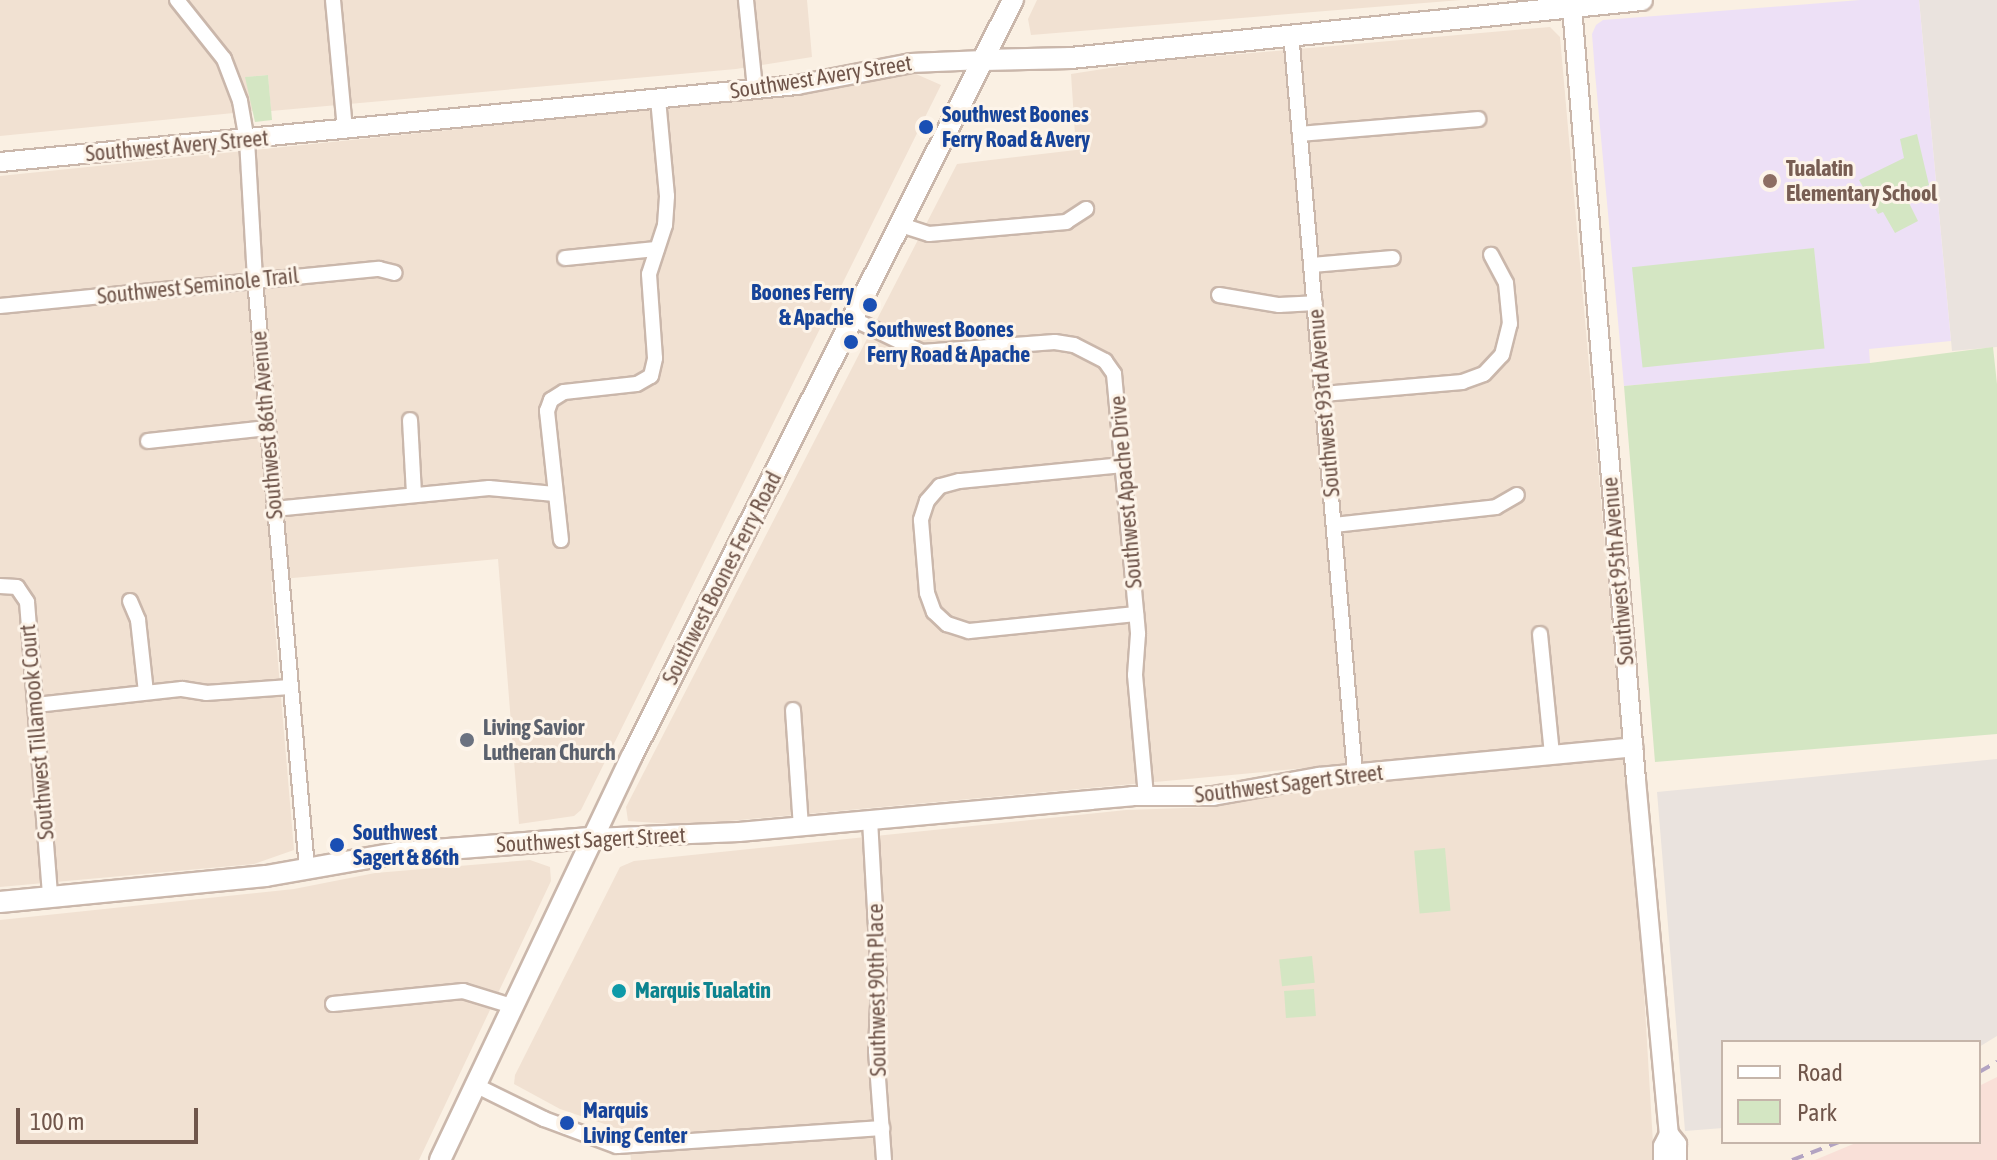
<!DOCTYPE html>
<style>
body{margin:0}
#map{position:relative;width:1997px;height:1160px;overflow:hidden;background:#faf0e3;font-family:"Asap Condensed",sans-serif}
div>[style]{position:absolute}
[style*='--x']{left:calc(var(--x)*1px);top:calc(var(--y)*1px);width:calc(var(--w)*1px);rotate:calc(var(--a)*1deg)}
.residential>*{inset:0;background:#f1e1d2}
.commercial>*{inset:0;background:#f9e0d8}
.industrial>*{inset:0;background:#eae3de}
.education>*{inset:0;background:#ede0f6}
.green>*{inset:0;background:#d4e6c3;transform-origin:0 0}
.roads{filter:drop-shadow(2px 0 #cab7ab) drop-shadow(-2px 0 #cab7ab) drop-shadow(0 2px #cab7ab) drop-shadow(0 -2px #cab7ab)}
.minor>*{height:14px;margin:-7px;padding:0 7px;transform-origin:7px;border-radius:7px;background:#fff}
.tertiary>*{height:18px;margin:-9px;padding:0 9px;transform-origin:9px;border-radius:9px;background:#fff}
.secondary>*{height:20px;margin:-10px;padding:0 10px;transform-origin:10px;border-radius:10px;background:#fff}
.rail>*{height:4px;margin-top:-2px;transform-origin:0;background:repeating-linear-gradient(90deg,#b2a3c2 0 12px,transparent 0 20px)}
.dots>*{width:22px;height:22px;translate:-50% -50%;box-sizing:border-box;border:4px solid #fdf4e9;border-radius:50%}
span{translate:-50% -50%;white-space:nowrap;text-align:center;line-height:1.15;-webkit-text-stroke:6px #fdf4e9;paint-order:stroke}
.street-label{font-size:22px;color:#70564b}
.transit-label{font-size:22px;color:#164399;font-weight:700}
.left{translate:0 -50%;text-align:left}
.right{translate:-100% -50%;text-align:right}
.education-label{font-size:22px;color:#785e54;font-weight:700}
.worship-label{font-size:22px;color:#5b616d;font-weight:700}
.culture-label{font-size:22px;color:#0d838f;font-weight:700}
.legend{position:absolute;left:1721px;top:1040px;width:260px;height:104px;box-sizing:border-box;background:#fdf4e9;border:2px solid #c5b5aa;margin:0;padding:10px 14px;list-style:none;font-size:24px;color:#70564b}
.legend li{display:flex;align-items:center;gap:16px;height:40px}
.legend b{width:40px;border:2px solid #c5b5aa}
.scale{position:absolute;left:16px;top:1108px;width:182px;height:36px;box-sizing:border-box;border:4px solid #70564b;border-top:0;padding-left:10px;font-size:24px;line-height:28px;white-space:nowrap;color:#70564b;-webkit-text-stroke:6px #fdf4e9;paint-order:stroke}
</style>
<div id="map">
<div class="residential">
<i style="clip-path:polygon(0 0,807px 0,812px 57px,736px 69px,271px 111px,268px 75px,246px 77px,254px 111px,0 136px)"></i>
<i style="clip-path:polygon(1037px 0,1461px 0,1031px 35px,1028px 19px)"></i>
<i style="clip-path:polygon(1550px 27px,1560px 37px,1622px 739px,686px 825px,628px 821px,626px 807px,957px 164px,1076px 150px,1071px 74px,1148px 62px)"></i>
<i style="clip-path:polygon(916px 74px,941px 85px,581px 810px,574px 816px,519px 824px,498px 559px,271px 580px,294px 850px,254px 864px,0 887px,0 176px,818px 92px,891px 75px)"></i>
<i style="clip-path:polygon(1630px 755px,1654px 1160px,631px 1160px,628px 1132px,560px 1109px,514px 1084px,515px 1075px,620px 867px,634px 861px,1126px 810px,1215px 807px,1303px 786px)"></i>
<i style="clip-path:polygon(530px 860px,550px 867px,551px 881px,419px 1160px,0 1160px,0 920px,294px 889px,375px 873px)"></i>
</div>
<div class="commercial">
<i style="clip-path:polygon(1997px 1077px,1997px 1160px,1815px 1160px,1858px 1142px,1979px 1142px,1979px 1086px)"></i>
</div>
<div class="industrial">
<i style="clip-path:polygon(1919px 0,1997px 0,1997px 347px,1952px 351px)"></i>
<i style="clip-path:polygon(1997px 759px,1997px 1036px,1979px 1047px,1979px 1042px,1723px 1042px,1723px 1128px,1685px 1131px,1657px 792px)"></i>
</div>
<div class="education">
<i style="clip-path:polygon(1860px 0,1919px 0,1951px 341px,1869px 349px,1870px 363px,1624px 386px,1595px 73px,1592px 34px,1596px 25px,1603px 20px)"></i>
</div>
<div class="green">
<i style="clip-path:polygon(268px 75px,272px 120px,255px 122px,245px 77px)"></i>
<i style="clip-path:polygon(1917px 134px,1929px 185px,1905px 195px,1918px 221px,1895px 233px,1883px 212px,1878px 214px,1859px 180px,1904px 158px,1900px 139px)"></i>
<i style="left:1814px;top:248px;width:101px;height:183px;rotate:84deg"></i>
<i style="clip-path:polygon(1993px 347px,1997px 384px,1997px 734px,1655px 762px,1624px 386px,1870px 363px)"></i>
<i style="left:1445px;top:848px;width:63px;height:31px;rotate:85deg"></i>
<i style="left:1312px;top:956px;width:27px;height:33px;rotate:84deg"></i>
<i style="left:1314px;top:989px;width:27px;height:30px;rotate:86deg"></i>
</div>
<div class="roads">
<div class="minor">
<i style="--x:177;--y:0;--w:75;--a:51.5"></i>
<i style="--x:224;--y:59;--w:45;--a:69.1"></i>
<i style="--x:240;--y:101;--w:40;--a:80"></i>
<i style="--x:247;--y:140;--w:140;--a:86.7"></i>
<i style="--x:255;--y:280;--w:591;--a:84.95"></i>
<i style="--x:333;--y:0;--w:131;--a:84.7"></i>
<i style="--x:746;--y:0;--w:89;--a:84.2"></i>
<i style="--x:1291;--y:33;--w:743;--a:85.06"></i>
<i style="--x:1300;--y:134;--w:179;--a:-4.8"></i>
<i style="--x:901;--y:225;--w:29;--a:18"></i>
<i style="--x:929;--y:234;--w:138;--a:-5"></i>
<i style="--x:1066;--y:222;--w:24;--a:-33"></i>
<i style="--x:565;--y:258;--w:92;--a:-5.6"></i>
<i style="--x:1312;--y:265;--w:81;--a:-4.9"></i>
<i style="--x:1219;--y:295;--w:61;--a:9.5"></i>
<i style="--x:1279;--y:305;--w:36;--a:-3"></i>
<i style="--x:0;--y:306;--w:381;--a:-5.6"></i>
<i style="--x:379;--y:269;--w:16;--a:14"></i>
<i style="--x:853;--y:319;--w:76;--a:25.6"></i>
<i style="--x:922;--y:352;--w:133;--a:-4.3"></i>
<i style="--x:1055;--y:342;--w:19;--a:9"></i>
<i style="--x:1074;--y:345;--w:35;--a:27"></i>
<i style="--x:1105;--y:361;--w:16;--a:55"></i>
<i style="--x:1114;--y:374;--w:261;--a:84.7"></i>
<i style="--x:1138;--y:634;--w:41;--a:94.2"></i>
<i style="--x:1135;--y:675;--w:121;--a:84.8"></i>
<i style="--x:1323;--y:394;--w:140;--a:-4.9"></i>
<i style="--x:1462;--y:382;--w:23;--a:-20"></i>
<i style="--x:1484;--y:374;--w:26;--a:-47"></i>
<i style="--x:1502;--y:355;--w:32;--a:-76"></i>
<i style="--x:1510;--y:324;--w:41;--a:-95.6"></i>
<i style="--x:1506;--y:283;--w:32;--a:-118"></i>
<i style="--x:410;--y:420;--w:73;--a:86.9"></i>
<i style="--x:148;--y:441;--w:120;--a:-6.2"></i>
<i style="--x:1123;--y:465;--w:165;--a:174.4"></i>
<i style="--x:959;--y:481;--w:20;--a:165"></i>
<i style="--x:940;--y:486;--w:20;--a:131"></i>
<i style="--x:927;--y:501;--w:20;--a:108"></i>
<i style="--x:921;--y:520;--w:73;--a:85.3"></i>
<i style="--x:927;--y:593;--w:20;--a:70"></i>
<i style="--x:934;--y:612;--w:18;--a:43"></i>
<i style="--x:947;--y:624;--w:23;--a:18"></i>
<i style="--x:969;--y:631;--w:168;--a:-5.8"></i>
<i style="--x:274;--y:509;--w:216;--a:-5.6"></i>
<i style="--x:489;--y:488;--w:66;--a:5.2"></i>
<i style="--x:1334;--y:525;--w:163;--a:-6.3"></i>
<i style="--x:1496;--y:507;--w:24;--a:-30"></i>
<i style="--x:561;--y:540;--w:130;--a:-96.2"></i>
<i style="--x:547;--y:411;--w:12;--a:-70"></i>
<i style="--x:551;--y:400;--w:15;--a:-32"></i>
<i style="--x:564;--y:392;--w:73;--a:-6.3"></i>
<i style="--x:637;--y:384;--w:16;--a:-30"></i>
<i style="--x:651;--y:376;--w:18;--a:-77"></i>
<i style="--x:655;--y:358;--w:84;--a:-94.1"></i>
<i style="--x:649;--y:274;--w:52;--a:-71.9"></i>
<i style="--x:665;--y:225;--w:29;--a:-86"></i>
<i style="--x:667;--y:196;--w:97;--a:-95.3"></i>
<i style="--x:0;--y:586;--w:17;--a:3"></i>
<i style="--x:17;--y:587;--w:18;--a:56"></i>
<i style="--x:27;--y:602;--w:296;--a:85.5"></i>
<i style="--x:130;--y:601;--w:21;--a:67"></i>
<i style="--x:138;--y:620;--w:72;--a:83.7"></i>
<i style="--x:1540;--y:634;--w:122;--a:84.3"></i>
<i style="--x:36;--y:705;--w:147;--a:-6.3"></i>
<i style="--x:182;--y:689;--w:24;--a:9"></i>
<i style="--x:206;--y:693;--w:84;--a:-4.1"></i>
<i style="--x:793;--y:710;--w:116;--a:86.1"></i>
<i style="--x:870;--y:820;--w:162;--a:86.8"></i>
<i style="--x:879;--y:982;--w:69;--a:92.5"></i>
<i style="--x:876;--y:1051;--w:109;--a:85.8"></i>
<i style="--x:333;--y:1004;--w:131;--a:-5.7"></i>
<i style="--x:463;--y:991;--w:54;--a:17.1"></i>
<i style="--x:477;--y:1086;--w:75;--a:26.2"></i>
<i style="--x:544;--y:1119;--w:78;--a:20.3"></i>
<i style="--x:617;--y:1146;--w:266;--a:-3.9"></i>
</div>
<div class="tertiary">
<i style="--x:1572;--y:7;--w:776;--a:85.27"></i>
<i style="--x:1636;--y:780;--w:356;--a:84.7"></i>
<i style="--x:1669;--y:1134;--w:13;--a:51"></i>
<i style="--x:1677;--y:1144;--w:16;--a:90"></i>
<i style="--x:0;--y:162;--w:801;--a:-5.52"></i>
<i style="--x:797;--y:85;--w:116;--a:-10.9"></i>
<i style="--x:911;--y:63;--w:73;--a:-2.4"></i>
<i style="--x:593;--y:838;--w:146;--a:-2.4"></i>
<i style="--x:739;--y:832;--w:395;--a:-5.2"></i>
<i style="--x:1132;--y:796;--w:81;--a:0"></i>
<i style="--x:1213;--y:796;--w:108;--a:-10.2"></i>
<i style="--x:1319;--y:777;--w:316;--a:-5.4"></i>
<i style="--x:1663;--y:1160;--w:14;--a:-90"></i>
<i style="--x:1663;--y:1146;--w:13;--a:-63"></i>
</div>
<div class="secondary">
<i style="--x:984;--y:60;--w:87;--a:-1.3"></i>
<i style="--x:1071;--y:58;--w:574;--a:-5.8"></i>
<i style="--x:0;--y:902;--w:267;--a:-5.6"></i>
<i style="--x:266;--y:876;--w:132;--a:-10"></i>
<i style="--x:396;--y:853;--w:198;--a:-4.4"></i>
<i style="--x:440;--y:1160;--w:447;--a:-64.6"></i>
<i style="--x:632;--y:756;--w:847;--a:-63.25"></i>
</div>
</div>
<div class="rail">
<i style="--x:1979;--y:1072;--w:21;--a:-29"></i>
<i style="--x:1792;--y:1160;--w:50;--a:-21"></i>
</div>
<div class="dots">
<i style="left:926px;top:127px;background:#1a4fb4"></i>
<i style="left:1770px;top:181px;background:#8d6e63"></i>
<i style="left:870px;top:305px;background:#1a4fb4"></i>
<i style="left:851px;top:342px;background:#1a4fb4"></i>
<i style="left:467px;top:740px;background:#6b7280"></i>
<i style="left:337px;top:845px;background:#1a4fb4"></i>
<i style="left:619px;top:991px;background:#0f9aa8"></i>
<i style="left:567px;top:1123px;background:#1a4fb4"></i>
</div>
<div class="street-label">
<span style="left:821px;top:77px;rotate:-9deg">Southwest Avery Street</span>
<span style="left:177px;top:146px;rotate:-5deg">Southwest Avery Street</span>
<span style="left:198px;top:286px;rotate:-6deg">Southwest Seminole Trail</span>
<span style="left:1324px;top:403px;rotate:-95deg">Southwest 93rd Avenue</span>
<span style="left:267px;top:425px;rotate:-95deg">Southwest 86th Avenue</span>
<span style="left:1126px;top:492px;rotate:-95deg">Southwest Apache Drive</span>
<span style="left:1618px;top:571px;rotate:-95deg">Southwest 95th Avenue</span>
<span style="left:722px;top:578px;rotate:-63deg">Southwest Boones Ferry Road</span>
<span style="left:37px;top:732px;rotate:-95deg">Southwest Tillamook Court</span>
<span style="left:1289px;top:784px;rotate:-7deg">Southwest Sagert Street</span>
<span style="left:591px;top:840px;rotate:-3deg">Southwest Sagert Street</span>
<span style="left:877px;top:990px;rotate:-91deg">Southwest 90th Place</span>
</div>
<div class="transit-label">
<span class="left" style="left:942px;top:127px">Southwest Boones<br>Ferry Road &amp; Avery</span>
<span class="right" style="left:854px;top:305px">Boones Ferry<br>&amp; Apache</span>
<span class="left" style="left:867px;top:342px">Southwest Boones<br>Ferry Road &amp; Apache</span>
<span class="left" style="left:353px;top:845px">Southwest<br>Sagert &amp; 86th</span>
<span class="left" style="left:583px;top:1123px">Marquis<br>Living Center</span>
</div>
<div class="education-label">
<span class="left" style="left:1786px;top:181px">Tualatin<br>Elementary School</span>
</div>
<div class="worship-label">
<span class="left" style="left:483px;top:740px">Living Savior<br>Lutheran Church</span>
</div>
<div class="culture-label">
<span class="left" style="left:635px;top:991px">Marquis Tualatin</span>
</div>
<ul class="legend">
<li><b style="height:10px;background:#fff"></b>Road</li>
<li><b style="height:22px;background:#d4e6c3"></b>Park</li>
</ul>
<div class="scale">100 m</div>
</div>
